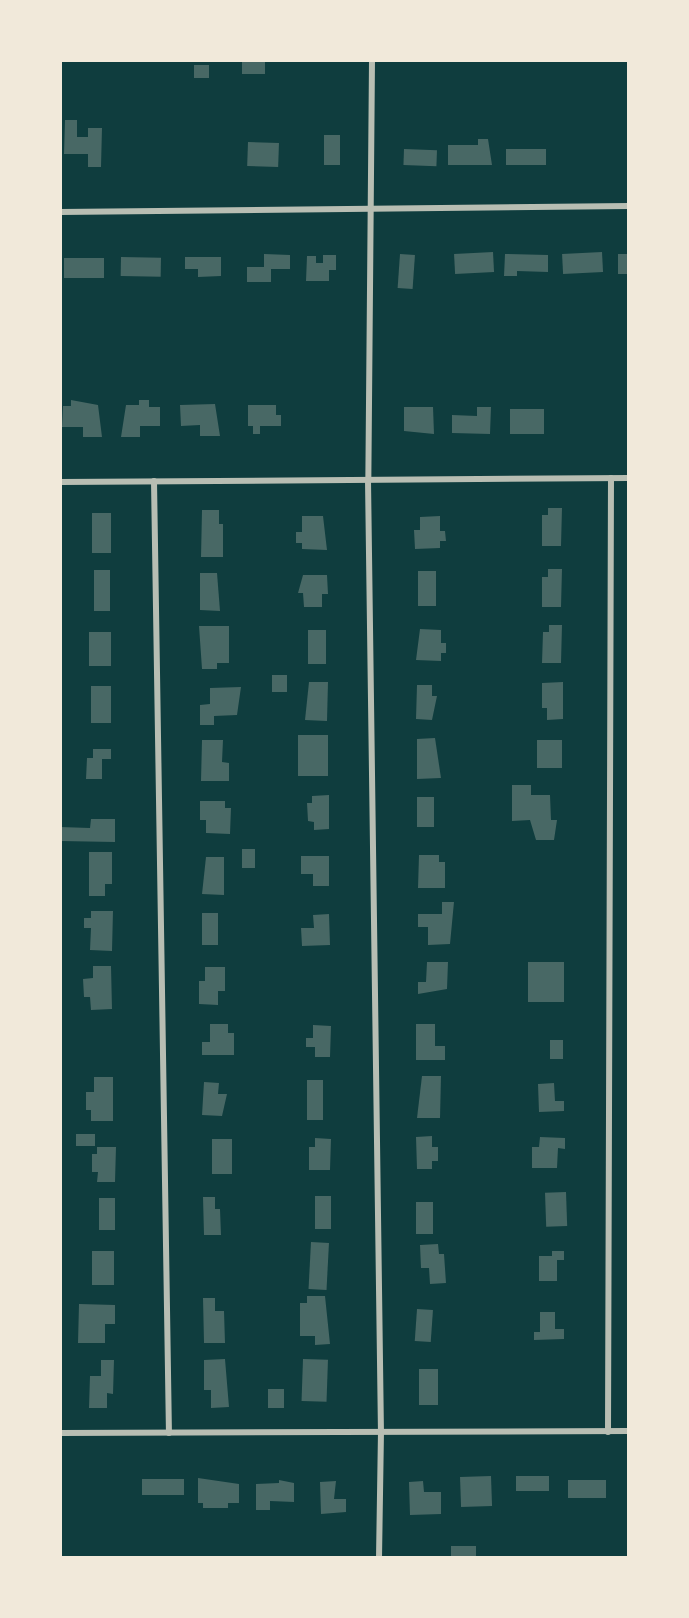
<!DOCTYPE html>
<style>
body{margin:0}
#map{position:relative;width:689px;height:1618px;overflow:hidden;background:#0f3d3e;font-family:Figtree,sans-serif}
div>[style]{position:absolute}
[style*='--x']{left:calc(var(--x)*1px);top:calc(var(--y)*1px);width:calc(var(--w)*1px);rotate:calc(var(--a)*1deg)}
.building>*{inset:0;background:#486865;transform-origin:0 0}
.minor>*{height:6px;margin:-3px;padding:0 3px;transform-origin:3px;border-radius:3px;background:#b8beb3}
span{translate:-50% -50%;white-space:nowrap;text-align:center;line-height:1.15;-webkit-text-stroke:4.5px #f1e9da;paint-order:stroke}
.frame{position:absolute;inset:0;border:62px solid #f1e9da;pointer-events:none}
</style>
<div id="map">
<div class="building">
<i style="left:242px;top:60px;width:23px;height:14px"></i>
<i style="left:194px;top:65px;width:15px;height:13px"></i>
<i style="clip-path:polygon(65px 120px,77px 120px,77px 137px,88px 137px,88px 128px,102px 128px,101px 167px,88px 167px,88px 154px,64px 154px)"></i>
<i style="left:324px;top:135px;width:16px;height:30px"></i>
<i style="clip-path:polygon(478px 139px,488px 139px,492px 165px,448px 165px,448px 145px,478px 145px)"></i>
<i style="left:248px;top:142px;width:31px;height:24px;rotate:2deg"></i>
<i style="left:404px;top:149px;width:33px;height:16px;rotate:2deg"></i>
<i style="left:506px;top:149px;width:40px;height:16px"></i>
<i style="left:493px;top:252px;width:20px;height:39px;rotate:87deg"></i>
<i style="left:602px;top:252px;width:20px;height:40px;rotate:87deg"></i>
<i style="clip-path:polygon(264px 254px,290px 255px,290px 269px,271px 269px,271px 282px,247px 282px,247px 267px,264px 267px)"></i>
<i style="left:400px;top:254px;width:15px;height:34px;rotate:4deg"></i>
<i style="clip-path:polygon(505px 254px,548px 255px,548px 272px,517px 271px,517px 276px,504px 276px)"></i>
<i style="left:618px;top:254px;width:11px;height:20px"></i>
<i style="clip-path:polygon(323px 255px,336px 255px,336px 270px,329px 270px,329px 281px,306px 281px,307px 256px,316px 256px,316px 263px,323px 263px)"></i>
<i style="left:121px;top:257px;width:40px;height:19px;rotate:1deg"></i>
<i style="clip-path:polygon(185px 257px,221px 257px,221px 276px,198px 277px,198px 269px,185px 269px)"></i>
<i style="left:64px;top:258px;width:40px;height:20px"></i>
<i style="clip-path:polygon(71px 400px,98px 405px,102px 437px,83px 437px,83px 427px,62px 427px,63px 406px,71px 406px)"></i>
<i style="clip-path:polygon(139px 400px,149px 400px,149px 407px,160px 407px,160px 426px,140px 426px,140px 437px,121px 437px,126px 405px,139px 405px)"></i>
<i style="clip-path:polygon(215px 404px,220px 436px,200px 436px,200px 425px,181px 426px,180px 405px)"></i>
<i style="clip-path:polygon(248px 405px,276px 405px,276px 415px,281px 415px,281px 426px,260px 426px,260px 434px,253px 434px,253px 426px,248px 426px)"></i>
<i style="clip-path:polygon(404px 407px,433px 407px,434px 434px,404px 431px)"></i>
<i style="clip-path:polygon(477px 407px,491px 407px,490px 434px,452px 433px,452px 415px,477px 416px)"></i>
<i style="left:544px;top:409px;width:25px;height:34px;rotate:90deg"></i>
<i style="clip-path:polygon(548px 508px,562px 508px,561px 546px,542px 546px,542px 515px,548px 515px)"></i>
<i style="clip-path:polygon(202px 510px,219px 510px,219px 524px,223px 524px,223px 557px,201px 557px)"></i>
<i style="left:92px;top:513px;width:19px;height:40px"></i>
<i style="clip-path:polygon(302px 516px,323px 516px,327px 550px,302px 549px,302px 543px,296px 543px,296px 532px,302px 532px)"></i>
<i style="clip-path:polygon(440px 516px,440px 531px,445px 531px,446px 541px,440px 541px,440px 548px,415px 549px,414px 530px,420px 530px,420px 517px)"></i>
<i style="clip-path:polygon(548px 569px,562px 569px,561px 607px,542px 607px,542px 577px,548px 577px)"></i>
<i style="left:110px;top:570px;width:41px;height:16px;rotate:90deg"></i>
<i style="left:418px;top:571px;width:18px;height:35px"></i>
<i style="clip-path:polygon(200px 573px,217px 573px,220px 611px,200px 610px)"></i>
<i style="clip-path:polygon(303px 575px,327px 575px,328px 594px,322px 594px,322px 607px,304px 607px,303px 593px,298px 593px)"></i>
<i style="clip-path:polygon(549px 625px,562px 625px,561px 663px,542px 663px,543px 632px,549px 632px)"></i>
<i style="clip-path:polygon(199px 626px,229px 626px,229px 663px,217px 663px,217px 669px,202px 669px)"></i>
<i style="clip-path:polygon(420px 629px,441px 630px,441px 643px,446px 643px,446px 653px,441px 653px,441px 661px,416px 660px)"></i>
<i style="left:308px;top:630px;width:18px;height:34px"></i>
<i style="left:89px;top:632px;width:22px;height:34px"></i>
<i style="left:287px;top:675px;width:17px;height:15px;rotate:90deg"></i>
<i style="clip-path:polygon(309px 682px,328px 682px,327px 721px,305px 720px)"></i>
<i style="clip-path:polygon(563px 682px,563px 719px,547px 720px,547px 708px,542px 708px,542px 683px)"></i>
<i style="clip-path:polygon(417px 685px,432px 685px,432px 696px,437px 696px,432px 720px,416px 719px)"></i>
<i style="left:111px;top:686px;width:37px;height:20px;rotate:90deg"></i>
<i style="clip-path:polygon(241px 687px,237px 715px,214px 716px,214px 725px,200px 725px,200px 705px,210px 704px,210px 688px)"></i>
<i style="left:298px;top:735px;width:30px;height:41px"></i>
<i style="clip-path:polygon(435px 738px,441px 778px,417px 779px,417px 739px)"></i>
<i style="clip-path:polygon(202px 740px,223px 740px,222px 762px,229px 763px,229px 781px,201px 781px)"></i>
<i style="left:537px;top:740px;width:25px;height:28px"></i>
<i style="clip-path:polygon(93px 749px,111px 749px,111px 759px,102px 759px,102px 779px,86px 779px,87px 758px,93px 758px)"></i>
<i style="clip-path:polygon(512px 785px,531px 785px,531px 795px,550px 795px,551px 820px,557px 820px,554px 840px,536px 840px,530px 820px,512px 821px)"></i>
<i style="clip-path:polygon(329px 795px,329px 829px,314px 830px,314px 822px,308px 821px,307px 803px,312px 803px,312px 796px)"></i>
<i style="left:417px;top:797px;width:17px;height:30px"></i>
<i style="clip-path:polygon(200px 801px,225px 801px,225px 808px,231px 808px,230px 834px,206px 833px,206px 820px,200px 820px)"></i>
<i style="clip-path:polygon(91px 819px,115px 819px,115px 842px,60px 841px,60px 827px,90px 828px)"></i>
<i style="left:242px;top:849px;width:13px;height:19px"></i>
<i style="clip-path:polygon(89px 852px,112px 852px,112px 884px,105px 884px,105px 896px,89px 896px)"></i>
<i style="clip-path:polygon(419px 855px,439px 855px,439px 862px,445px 862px,445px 888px,418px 888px)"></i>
<i style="clip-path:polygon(301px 856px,329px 856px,329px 886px,313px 886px,313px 874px,301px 874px)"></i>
<i style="clip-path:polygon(206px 857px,224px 857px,224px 895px,202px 894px)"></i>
<i style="clip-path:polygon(442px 902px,454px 902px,450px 944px,428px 945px,428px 927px,418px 927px,418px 914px,442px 914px)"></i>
<i style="clip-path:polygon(91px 911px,113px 911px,112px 951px,90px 950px,91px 928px,84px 928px,84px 918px,91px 918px)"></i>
<i style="left:202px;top:913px;width:16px;height:32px"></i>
<i style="clip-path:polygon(329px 914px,330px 945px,302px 946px,301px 928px,314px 928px,313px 915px)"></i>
<i style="clip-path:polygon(427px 962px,448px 962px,447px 989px,418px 994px,418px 982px,426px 982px)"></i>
<i style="left:528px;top:962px;width:36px;height:40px"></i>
<i style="clip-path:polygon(93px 966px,111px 966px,112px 1009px,91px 1010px,90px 997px,84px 997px,83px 979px,93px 978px)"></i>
<i style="clip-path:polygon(205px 967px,225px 967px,225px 991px,218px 991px,218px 1005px,199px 1004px,199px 981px,205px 981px)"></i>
<i style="clip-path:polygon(210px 1024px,228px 1024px,228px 1033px,234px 1033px,234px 1055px,202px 1055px,202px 1042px,210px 1042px)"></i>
<i style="clip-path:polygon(416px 1024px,435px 1024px,435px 1046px,445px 1046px,445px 1060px,416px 1060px)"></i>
<i style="clip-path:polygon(313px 1025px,331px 1026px,330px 1057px,315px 1057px,315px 1047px,306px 1047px,306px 1038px,313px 1038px)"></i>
<i style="left:550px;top:1040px;width:13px;height:19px"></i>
<i style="clip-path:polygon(422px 1076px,441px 1076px,440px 1118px,417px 1118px)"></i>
<i style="clip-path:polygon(94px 1077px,113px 1077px,113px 1121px,91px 1121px,91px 1110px,86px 1110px,86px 1092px,94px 1092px)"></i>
<i style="left:307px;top:1080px;width:16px;height:40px"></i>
<i style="clip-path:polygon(204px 1082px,219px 1083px,218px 1094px,227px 1094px,222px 1116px,202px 1115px)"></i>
<i style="clip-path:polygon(554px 1083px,555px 1101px,564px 1101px,564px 1111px,539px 1112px,538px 1084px)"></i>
<i style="left:76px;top:1134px;width:19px;height:12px"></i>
<i style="clip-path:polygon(432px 1136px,432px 1147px,438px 1147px,438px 1161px,432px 1161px,432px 1169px,417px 1169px,416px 1137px)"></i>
<i style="clip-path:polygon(540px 1137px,565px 1138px,565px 1149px,558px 1148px,557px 1168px,532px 1168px,532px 1147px,539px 1147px)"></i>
<i style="clip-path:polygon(315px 1138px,331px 1139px,330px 1170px,309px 1170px,309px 1147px,315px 1147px)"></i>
<i style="left:232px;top:1139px;width:35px;height:20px;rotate:90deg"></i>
<i style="clip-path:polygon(97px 1147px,116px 1147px,115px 1182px,97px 1182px,98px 1172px,92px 1172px,92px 1154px,97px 1154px)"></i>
<i style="left:566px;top:1192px;width:34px;height:21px;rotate:88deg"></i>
<i style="left:315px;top:1196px;width:16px;height:33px"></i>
<i style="clip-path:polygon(203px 1197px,215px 1197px,215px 1209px,220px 1209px,221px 1235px,204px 1235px)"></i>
<i style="left:99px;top:1198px;width:16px;height:32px"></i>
<i style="left:416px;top:1202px;width:17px;height:32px"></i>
<i style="left:311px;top:1242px;width:18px;height:47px;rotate:3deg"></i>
<i style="clip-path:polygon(438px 1244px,439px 1254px,444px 1254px,446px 1283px,430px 1284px,429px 1268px,421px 1268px,420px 1245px)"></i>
<i style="left:92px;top:1251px;width:22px;height:34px"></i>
<i style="clip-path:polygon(552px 1251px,564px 1251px,564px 1260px,557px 1260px,557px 1281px,539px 1281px,539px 1256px,552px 1256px)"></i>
<i style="clip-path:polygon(307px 1296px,325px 1296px,330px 1344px,315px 1345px,315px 1336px,300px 1336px,300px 1303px,307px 1303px)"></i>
<i style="clip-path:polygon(203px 1298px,215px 1298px,215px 1311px,224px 1311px,225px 1343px,204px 1343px)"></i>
<i style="clip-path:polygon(79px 1304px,115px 1305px,115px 1324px,105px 1324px,105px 1343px,78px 1343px)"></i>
<i style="left:417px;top:1309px;width:16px;height:32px;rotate:4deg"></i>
<i style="clip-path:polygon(540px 1312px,555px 1312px,555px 1329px,564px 1329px,564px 1339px,534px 1340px,534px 1332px,540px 1332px)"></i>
<i style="clip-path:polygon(225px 1359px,229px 1407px,211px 1408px,211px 1390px,204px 1390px,204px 1360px)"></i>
<i style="left:303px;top:1359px;width:25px;height:42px;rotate:2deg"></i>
<i style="clip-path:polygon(101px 1360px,114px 1360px,113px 1394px,107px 1393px,107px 1408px,89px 1408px,90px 1376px,101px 1376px)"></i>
<i style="left:419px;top:1369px;width:19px;height:36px"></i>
<i style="left:268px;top:1389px;width:16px;height:19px"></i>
<i style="left:491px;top:1476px;width:30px;height:31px;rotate:88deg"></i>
<i style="left:516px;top:1476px;width:33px;height:15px"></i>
<i style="clip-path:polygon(198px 1478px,239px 1484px,239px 1503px,228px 1503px,228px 1508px,203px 1508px,203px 1503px,198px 1503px)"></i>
<i style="left:184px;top:1479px;width:16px;height:42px;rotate:90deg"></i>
<i style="clip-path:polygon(279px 1480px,294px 1483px,294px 1502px,270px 1501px,270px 1510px,256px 1510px,256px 1484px,279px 1483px)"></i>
<i style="left:606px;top:1480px;width:18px;height:38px;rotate:90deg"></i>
<i style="clip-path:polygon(336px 1481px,334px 1499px,346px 1499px,346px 1512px,321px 1514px,320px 1482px)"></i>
<i style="clip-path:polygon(423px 1481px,424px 1492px,441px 1492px,441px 1514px,410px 1515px,409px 1482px)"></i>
<i style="left:476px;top:1546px;width:12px;height:25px;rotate:90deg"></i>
</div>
<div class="minor">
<i style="--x:372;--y:60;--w:420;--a:90.5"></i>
<i style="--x:368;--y:480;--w:951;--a:89.22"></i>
<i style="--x:381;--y:1431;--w:127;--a:90.9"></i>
<i style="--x:60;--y:212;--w:569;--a:-0.6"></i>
<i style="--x:154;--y:481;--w:952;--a:89.1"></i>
<i style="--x:60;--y:482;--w:569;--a:-0.4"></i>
<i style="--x:608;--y:1432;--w:954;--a:-89.82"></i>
<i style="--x:60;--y:1433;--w:569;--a:-0.2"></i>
</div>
<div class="frame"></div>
</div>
